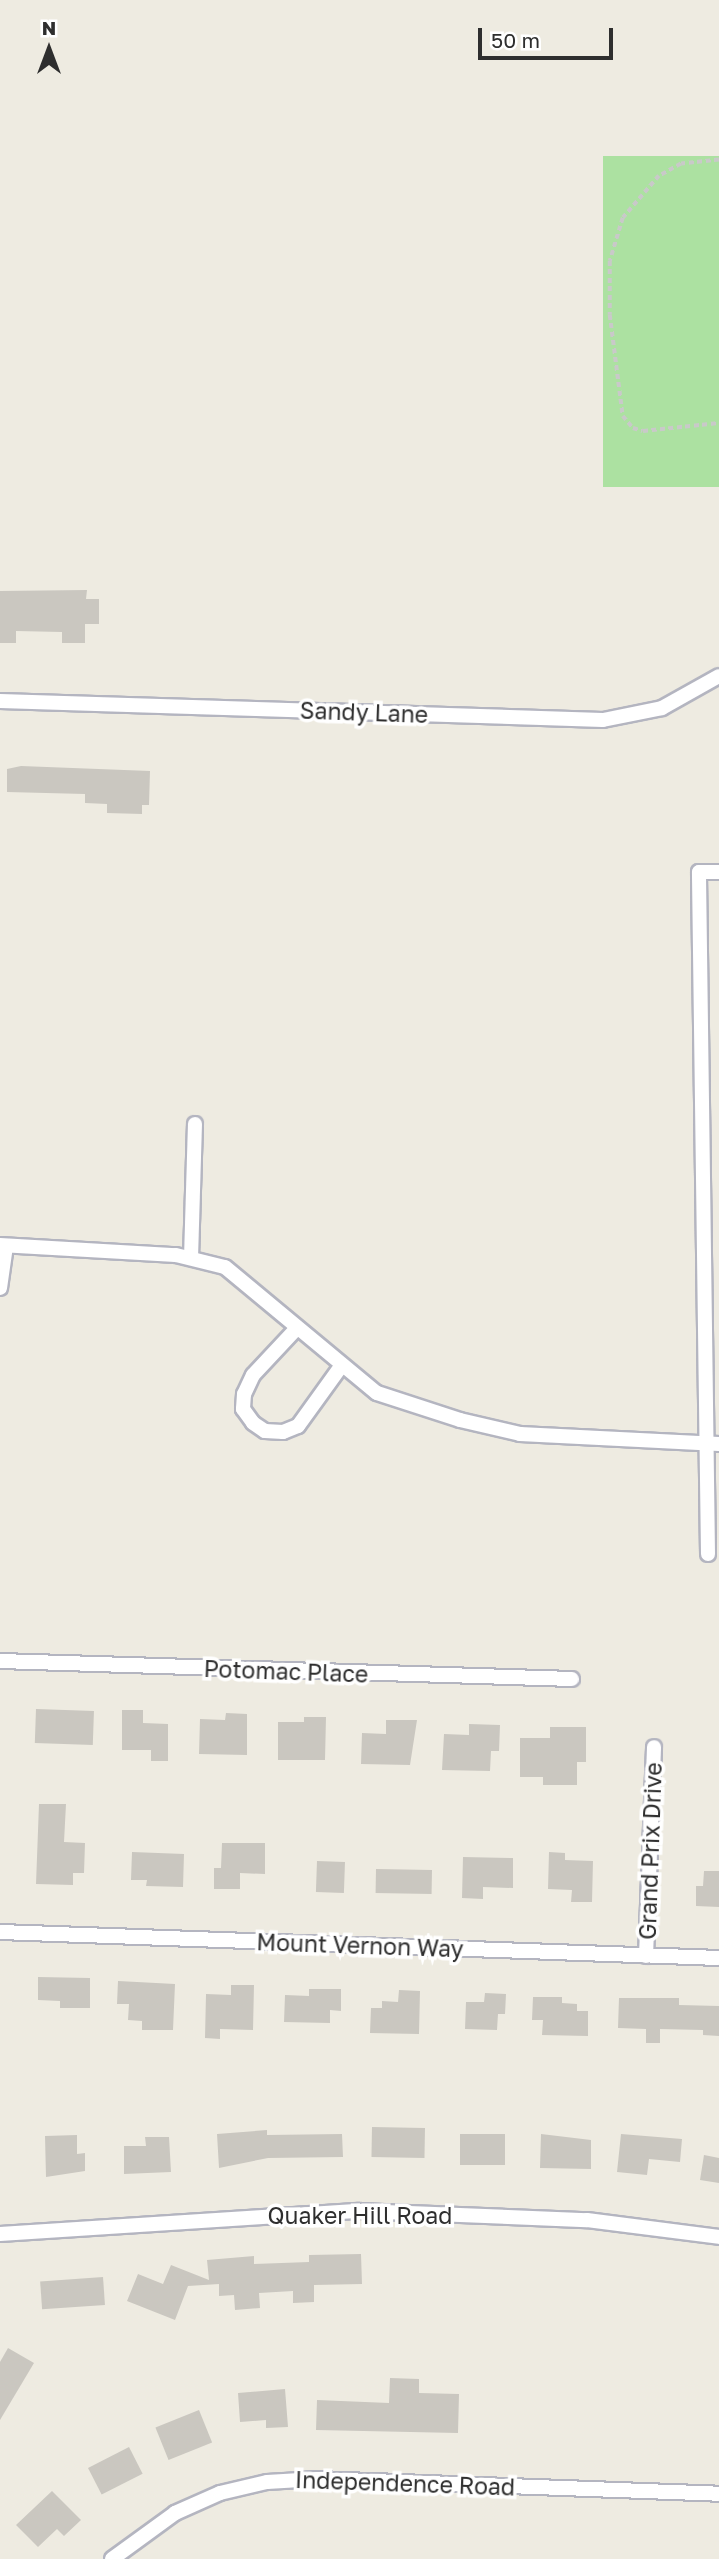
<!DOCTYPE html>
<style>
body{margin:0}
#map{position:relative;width:719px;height:2559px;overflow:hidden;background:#eeebe1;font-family:"Golos Text",sans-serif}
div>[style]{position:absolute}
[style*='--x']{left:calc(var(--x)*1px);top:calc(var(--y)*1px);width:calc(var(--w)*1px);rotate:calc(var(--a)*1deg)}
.green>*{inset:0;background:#ace1a1;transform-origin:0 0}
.building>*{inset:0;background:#cac7c0;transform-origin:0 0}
.path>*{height:3.5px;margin-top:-1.75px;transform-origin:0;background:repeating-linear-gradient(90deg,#c9c9c9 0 5px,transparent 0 8.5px)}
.roads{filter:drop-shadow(2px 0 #b4b5c0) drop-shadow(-2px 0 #b4b5c0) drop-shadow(0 2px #b4b5c0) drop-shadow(0 -2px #b4b5c0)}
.street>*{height:14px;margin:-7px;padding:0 7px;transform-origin:7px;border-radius:7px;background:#fff}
span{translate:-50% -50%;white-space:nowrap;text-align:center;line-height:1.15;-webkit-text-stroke:7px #fff;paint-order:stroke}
.street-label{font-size:23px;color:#2e2e2e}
.north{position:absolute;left:14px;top:14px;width:70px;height:70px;-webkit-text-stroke:5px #fff;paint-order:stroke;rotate:0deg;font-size:19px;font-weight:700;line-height:28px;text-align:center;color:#2e2e2e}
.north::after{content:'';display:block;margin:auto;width:24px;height:32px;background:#2e2e2e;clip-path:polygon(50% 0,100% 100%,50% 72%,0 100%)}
.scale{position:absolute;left:478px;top:28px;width:135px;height:32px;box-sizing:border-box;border:4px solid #2e2e2e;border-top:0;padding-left:9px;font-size:21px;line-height:24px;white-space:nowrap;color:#2e2e2e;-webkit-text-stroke:5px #fff;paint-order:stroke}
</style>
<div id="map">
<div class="green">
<i style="left:603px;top:156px;width:116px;height:331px"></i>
</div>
<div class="building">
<i style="clip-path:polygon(87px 590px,86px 599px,99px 599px,99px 624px,85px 624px,85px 643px,62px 643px,62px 632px,16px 631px,16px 643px,0 643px,0 591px)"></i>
<i style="clip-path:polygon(21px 766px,150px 771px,149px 805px,142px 805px,142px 814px,107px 813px,107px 804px,85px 803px,85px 794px,7px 792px,7px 769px)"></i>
<i style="left:36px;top:1709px;width:58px;height:34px;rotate:2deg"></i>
<i style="clip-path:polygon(122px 1710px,143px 1710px,143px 1723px,168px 1724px,168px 1761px,151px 1761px,151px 1750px,122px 1750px)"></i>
<i style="clip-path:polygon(226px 1713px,247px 1714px,247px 1755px,199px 1754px,200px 1719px,225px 1720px)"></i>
<i style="clip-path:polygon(304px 1717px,326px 1717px,325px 1760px,278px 1760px,278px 1722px,304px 1722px)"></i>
<i style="clip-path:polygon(386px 1720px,417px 1720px,410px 1765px,361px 1764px,362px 1733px,386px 1734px)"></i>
<i style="clip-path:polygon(469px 1724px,500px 1725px,499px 1751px,491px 1751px,490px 1771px,442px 1770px,444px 1734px,469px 1735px)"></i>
<i style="clip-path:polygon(550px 1727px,586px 1727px,586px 1762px,577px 1762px,577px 1785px,543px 1785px,543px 1777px,520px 1777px,520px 1738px,550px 1738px)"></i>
<i style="clip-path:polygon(39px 1804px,66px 1804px,64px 1842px,85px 1843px,84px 1873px,73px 1873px,73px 1885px,36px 1884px)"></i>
<i style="clip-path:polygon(222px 1843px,265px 1843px,265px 1874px,240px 1873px,240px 1889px,214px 1889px,214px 1868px,221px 1868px)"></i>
<i style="clip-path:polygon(132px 1852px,184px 1854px,183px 1887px,146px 1886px,147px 1880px,131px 1880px)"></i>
<i style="clip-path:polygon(549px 1852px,565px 1853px,565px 1860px,593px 1861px,592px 1902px,571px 1902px,572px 1890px,548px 1889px)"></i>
<i style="clip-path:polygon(463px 1857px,513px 1858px,513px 1888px,483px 1887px,483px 1899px,462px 1898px)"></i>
<i style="left:317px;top:1861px;width:28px;height:31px;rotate:2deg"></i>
<i style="left:376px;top:1869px;width:56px;height:24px;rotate:1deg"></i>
<i style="clip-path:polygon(704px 1871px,719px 1871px,719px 1907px,696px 1906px,696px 1886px,703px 1886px)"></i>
<i style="clip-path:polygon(38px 1977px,90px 1978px,90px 2008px,60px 2008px,60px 2001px,38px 2000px)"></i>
<i style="clip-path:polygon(118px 1981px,175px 1984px,173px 2030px,142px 2030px,142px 2021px,128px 2020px,129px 2004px,117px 2004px)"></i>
<i style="clip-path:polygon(231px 1985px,254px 1985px,253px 2030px,220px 2029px,220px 2039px,205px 2038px,206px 1994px,231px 1995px)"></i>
<i style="clip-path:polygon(309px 1989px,341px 1989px,341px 2011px,330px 2010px,330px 2023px,284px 2022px,285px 1995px,309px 1996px)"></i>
<i style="clip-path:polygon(399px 1990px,420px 1991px,419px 2034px,370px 2033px,371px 2008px,382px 2008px,382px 2001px,398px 2002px)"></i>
<i style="clip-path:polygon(485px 1993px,506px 1994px,505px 2014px,498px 2014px,497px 2030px,465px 2029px,466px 2002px,484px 2002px)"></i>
<i style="clip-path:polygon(533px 1997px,562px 1997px,562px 2003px,577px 2004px,577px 2011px,588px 2011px,588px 2036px,542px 2035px,543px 2020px,532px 2020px)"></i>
<i style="clip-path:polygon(619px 1998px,679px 1998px,679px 2005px,719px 2006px,719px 2036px,703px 2035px,703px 2030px,660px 2029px,660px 2043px,646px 2043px,646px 2029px,618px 2028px)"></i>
<i style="left:372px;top:2127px;width:53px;height:30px;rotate:1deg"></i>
<i style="clip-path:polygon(267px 2130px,267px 2135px,342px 2134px,343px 2157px,268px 2158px,219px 2168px,217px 2134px)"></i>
<i style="left:460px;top:2134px;width:45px;height:31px"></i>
<i style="clip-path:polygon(541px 2134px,591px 2140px,591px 2169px,540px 2168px)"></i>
<i style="clip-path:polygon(621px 2134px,682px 2139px,680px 2162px,649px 2159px,647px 2175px,617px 2172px)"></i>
<i style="clip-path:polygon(77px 2135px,77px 2154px,85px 2153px,85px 2171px,46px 2177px,45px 2136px)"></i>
<i style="clip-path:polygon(145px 2137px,169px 2137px,171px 2172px,124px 2174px,124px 2146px,146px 2146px)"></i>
<i style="clip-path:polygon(704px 2155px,719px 2158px,719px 2183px,700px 2180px)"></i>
<i style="clip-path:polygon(361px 2254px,362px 2284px,314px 2285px,314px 2302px,293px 2303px,293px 2291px,259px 2293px,260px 2308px,235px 2310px,234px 2295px,219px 2296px,219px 2284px,188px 2286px,175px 2320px,127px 2301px,138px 2274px,163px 2284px,171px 2265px,209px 2280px,207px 2260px,254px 2256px,254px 2264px,309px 2262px,309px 2255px)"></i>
<i style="left:103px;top:2277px;width:28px;height:63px;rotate:86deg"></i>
<i style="clip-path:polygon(8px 2348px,34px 2363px,0 2420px,0 2362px)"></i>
<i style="clip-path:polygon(390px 2378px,419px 2379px,419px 2393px,459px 2394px,458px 2433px,316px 2430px,317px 2400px,389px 2403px)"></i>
<i style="clip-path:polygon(285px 2389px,288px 2427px,266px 2428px,266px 2420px,240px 2422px,238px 2393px)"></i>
<i style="left:199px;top:2410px;width:35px;height:47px;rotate:68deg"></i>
<i style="left:129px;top:2447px;width:30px;height:46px;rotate:63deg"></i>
<i style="clip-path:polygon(52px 2491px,81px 2520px,64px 2536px,57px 2529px,38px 2547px,16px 2525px)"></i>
</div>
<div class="path">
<i style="--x:719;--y:160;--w:38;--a:174"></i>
<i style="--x:681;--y:164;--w:25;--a:151"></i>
<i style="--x:659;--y:176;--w:55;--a:130.6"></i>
<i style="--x:623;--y:218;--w:45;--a:106.8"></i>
<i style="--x:610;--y:261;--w:54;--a:90"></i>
<i style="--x:610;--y:315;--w:102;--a:82.7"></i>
<i style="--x:623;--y:416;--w:16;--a:50"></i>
<i style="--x:633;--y:428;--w:10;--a:17"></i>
<i style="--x:643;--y:431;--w:76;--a:-6"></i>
</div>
<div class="roads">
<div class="street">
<i style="--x:0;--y:701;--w:603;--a:1.8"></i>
<i style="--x:603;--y:720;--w:60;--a:-11.5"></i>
<i style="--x:662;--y:708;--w:65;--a:-29.3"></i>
<i style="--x:0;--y:1245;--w:176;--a:3.3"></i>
<i style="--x:176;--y:1255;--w:50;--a:13.8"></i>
<i style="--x:225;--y:1267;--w:197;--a:39.7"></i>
<i style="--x:377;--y:1393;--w:87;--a:18"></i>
<i style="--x:460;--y:1420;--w:62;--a:13.1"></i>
<i style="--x:520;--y:1434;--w:199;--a:2.9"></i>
<i style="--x:191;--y:1258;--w:134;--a:-88.3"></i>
<i style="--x:0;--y:1288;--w:42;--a:-81.9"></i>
<i style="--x:297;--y:1328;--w:64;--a:133.1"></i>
<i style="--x:253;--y:1375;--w:21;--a:115"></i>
<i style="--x:244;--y:1394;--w:15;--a:94"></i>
<i style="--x:243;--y:1409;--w:17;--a:54"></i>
<i style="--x:253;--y:1423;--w:14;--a:34"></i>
<i style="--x:265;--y:1431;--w:18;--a:3"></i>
<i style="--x:283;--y:1432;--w:16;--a:-22"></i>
<i style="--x:298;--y:1426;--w:75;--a:-54.2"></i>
<i style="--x:708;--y:1554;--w:682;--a:-90.76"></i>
<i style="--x:699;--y:872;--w:20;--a:0"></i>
<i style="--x:0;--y:1661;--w:572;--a:1.8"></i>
<i style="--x:0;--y:1932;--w:719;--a:2.07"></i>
<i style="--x:646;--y:1956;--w:209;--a:-87.8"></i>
<i style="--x:0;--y:2234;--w:360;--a:-3.7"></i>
<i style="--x:359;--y:2211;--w:228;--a:2.3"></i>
<i style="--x:587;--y:2220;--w:133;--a:7.3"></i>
<i style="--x:112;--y:2559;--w:78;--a:-36.1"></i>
<i style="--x:175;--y:2513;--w:49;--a:-24"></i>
<i style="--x:220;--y:2493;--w:48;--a:-13.2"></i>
<i style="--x:267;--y:2482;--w:50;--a:-3.4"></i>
<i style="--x:317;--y:2479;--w:402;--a:2.1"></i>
</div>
</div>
<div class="street-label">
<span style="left:364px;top:712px;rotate:2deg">Sandy Lane</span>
<span style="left:286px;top:1671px;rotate:2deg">Potomac Place</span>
<span style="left:650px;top:1851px;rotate:-88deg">Grand Prix Drive</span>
<span style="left:360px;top:1945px;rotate:2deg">Mount Vernon Way</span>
<span style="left:360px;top:2215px">Quaker Hill Road</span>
<span style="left:405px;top:2483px;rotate:2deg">Independence Road</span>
</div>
<div class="north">N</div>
<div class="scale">50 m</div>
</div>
